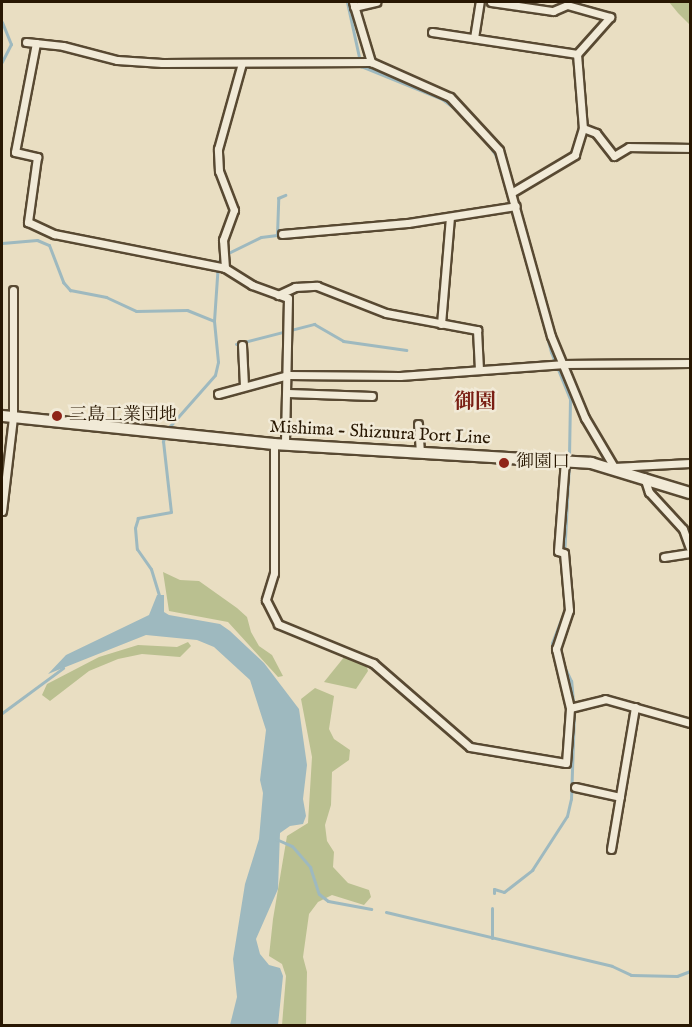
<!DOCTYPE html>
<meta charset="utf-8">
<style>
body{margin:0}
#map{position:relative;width:692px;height:1027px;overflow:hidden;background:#e9dec2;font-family:"IM FELL English","Noto Serif JP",serif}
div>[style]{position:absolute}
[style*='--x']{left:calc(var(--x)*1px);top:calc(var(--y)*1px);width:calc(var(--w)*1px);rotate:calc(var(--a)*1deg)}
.green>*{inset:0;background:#bac090}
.water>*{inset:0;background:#9eb9bf}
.stream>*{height:3px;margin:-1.5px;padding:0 1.5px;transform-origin:1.5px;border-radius:1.5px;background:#9eb9bf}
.roads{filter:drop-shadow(2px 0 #584932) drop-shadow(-2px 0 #584932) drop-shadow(0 2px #584932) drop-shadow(0 -2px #584932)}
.minor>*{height:7px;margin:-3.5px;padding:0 3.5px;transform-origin:3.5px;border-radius:3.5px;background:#f1ead7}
.secondary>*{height:10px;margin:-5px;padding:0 5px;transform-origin:5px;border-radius:5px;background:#f1ead7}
.dots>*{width:16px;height:16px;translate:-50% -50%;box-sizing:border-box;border:3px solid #f1ead7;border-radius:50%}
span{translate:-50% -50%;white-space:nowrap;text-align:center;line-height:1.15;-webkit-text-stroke:5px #f1ead7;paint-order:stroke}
.poi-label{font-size:18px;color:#281702}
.left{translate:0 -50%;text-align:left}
.street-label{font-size:18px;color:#281702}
.quarter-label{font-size:21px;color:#7a1f14;font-weight:700}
.frame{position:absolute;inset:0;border:3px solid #281702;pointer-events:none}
</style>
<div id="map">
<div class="green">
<i style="clip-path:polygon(669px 2px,690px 2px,690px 25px,678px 13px)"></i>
<i style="clip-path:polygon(163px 572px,180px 580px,199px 581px,237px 608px,247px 617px,251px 632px,259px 646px,272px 655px,283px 676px,278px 677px,228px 622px,169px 611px)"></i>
<i style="clip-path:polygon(188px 642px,191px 646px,180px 657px,142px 654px,118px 659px,89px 671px,50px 701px,42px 695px,47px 684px,99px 657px,138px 645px,177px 647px)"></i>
<i style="clip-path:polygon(345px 656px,366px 665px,368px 671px,356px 689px,324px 682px)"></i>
<i style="clip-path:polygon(315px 688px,334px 696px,329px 729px,334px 739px,350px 750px,349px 760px,332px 772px,331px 805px,325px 825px,327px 841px,334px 852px,333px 867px,348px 883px,369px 890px,371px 897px,364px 905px,332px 895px,318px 902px,309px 914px,303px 957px,307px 972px,306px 1025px,282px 1025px,286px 976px,282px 964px,269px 956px,273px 919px,287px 836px,308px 823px,312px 757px,301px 699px)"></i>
</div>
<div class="water">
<i style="clip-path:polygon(157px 595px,164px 595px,164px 612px,169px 615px,220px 624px,230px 631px,264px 663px,299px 709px,307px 765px,303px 799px,306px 816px,303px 824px,290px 826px,280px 833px,278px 889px,256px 939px,260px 954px,269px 965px,280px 968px,283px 976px,278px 1025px,230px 1025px,237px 997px,233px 959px,245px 884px,259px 839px,263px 793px,260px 780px,266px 730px,250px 680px,214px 647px,197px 640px,146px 635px,48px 674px,66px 655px,149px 615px)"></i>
</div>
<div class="stream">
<i style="--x:347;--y:2;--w:66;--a:77.7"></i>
<i style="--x:361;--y:66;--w:87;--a:22.2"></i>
<i style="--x:442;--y:99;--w:21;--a:37"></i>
<i style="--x:2;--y:22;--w:24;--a:68"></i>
<i style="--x:11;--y:44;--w:20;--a:117"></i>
<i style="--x:482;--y:136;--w:22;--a:54"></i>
<i style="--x:495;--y:154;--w:19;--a:69"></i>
<i style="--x:2;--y:243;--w:35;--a:-5"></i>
<i style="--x:37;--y:240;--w:13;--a:23"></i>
<i style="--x:49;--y:245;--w:40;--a:69"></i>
<i style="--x:63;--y:282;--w:11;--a:49"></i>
<i style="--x:70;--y:290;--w:37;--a:11"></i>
<i style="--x:106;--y:297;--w:33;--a:25"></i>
<i style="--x:136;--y:311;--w:51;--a:-1.1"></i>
<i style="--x:187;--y:310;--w:29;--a:22"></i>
<i style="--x:214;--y:321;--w:41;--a:84.4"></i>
<i style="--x:218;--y:362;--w:13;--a:103"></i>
<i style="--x:215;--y:375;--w:68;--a:131.4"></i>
<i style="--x:170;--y:426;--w:17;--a:115"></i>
<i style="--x:163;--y:441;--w:71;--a:83.6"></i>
<i style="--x:171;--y:512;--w:34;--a:170"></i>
<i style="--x:138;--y:518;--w:10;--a:107"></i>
<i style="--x:135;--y:528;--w:21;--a:85"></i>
<i style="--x:137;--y:549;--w:24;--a:55"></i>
<i style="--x:151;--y:569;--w:30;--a:73"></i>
<i style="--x:539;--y:306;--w:48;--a:75.4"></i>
<i style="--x:551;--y:352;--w:51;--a:68"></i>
<i style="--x:570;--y:399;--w:60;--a:91"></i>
<i style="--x:214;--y:321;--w:58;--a:-86.1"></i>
<i style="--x:218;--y:263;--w:8;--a:-60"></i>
<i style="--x:222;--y:256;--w:43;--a:-26"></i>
<i style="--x:261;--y:237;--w:16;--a:-7"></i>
<i style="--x:277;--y:235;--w:37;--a:-88"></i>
<i style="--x:278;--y:198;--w:8;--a:-23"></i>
<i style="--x:236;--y:344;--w:81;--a:-14.4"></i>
<i style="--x:314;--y:324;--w:34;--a:30"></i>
<i style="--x:343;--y:341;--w:64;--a:8.1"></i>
<i style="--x:563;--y:575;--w:110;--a:-86.9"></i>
<i style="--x:554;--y:656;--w:13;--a:-99"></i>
<i style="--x:552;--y:643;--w:40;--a:-69"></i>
<i style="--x:2;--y:713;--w:76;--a:-36.4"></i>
<i style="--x:276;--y:839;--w:17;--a:24"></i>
<i style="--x:292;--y:846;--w:28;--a:49"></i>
<i style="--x:310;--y:867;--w:28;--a:72"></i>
<i style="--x:319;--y:894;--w:11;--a:38"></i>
<i style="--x:328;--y:901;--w:44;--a:10.5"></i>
<i style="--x:494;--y:893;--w:4;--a:-90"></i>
<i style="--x:494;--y:889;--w:10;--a:17"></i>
<i style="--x:504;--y:892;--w:36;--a:-38"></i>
<i style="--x:532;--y:870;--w:64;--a:-57.1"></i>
<i style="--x:567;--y:816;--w:17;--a:-77"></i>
<i style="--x:571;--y:799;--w:86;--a:-88"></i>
<i style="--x:574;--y:713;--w:32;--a:-95"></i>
<i style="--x:571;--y:681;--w:14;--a:-115"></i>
<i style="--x:386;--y:912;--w:232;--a:13.4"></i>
<i style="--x:612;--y:966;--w:21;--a:25"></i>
<i style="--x:631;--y:975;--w:46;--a:1.2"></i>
<i style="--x:677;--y:976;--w:14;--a:-21"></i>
<i style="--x:492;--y:938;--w:30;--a:-90"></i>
</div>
<div class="roads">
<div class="minor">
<i style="--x:353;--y:2;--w:63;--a:73.3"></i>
<i style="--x:371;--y:62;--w:86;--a:23.9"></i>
<i style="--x:450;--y:97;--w:72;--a:47.2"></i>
<i style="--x:499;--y:150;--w:193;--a:74.4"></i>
<i style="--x:551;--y:336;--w:89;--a:67.5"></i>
<i style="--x:585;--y:418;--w:57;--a:59.4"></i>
<i style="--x:614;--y:467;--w:76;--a:-3"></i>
<i style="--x:491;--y:2;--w:63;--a:8.3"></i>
<i style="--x:553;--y:11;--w:15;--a:-23"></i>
<i style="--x:567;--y:5;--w:45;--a:15.6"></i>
<i style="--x:610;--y:17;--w:50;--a:131.7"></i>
<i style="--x:577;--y:54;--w:74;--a:85.4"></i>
<i style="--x:583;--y:128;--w:28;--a:107"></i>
<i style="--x:575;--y:155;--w:72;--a:149.2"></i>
<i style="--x:354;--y:7;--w:23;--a:-13"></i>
<i style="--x:432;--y:32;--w:147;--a:8.6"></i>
<i style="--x:474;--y:38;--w:36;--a:-81"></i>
<i style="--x:26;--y:42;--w:37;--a:6"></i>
<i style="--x:63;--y:46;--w:56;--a:14.5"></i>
<i style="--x:117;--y:60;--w:45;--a:3.8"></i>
<i style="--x:162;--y:63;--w:209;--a:-0.3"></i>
<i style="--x:36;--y:43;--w:111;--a:100.9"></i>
<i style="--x:15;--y:152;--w:23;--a:13"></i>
<i style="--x:37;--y:157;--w:66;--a:97.9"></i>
<i style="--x:28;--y:222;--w:29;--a:25"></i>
<i style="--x:54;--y:234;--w:174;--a:11.2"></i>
<i style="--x:225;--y:268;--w:32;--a:32"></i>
<i style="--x:252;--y:285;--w:38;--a:20"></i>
<i style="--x:288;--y:298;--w:146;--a:91.2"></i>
<i style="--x:583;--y:128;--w:14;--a:21"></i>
<i style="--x:596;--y:133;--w:29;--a:52"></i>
<i style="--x:614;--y:156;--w:17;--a:-31"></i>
<i style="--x:629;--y:147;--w:61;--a:0.9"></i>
<i style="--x:282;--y:234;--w:126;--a:-5"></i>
<i style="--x:408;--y:223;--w:109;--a:-8.9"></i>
<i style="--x:225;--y:268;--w:28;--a:-94"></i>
<i style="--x:223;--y:240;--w:32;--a:-70"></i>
<i style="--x:234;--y:210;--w:42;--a:-111"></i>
<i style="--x:219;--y:171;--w:22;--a:-93"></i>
<i style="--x:218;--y:149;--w:89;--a:-74.4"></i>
<i style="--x:278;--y:295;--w:19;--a:-25"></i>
<i style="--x:295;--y:287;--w:22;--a:-3"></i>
<i style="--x:317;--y:286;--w:74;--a:21.4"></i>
<i style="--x:386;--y:313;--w:93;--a:10.6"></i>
<i style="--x:477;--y:330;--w:40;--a:87.1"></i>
<i style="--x:441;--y:324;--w:107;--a:-85.2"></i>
<i style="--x:242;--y:345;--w:41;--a:87.2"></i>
<i style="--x:288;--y:393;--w:84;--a:2"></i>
<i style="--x:218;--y:394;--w:73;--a:-15.2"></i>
<i style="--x:288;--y:375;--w:112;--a:0.5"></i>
<i style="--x:400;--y:376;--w:162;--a:-4.2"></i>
<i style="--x:562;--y:364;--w:128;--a:-0.4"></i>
<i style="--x:418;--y:424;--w:29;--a:86"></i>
<i style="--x:274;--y:444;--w:129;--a:90"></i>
<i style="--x:274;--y:573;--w:28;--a:107"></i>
<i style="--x:266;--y:600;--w:27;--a:63"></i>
<i style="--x:278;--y:624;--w:103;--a:22.3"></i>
<i style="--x:373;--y:663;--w:128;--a:40.9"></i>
<i style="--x:470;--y:747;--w:97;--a:9.5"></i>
<i style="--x:566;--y:763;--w:55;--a:-85.8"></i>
<i style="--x:570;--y:708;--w:61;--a:-103.3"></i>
<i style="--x:556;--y:649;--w:41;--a:-71.6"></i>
<i style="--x:569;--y:610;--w:57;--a:-95"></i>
<i style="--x:564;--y:553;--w:6;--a:-162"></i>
<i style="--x:558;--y:551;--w:90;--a:-85.6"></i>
<i style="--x:644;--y:477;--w:16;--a:72"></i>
<i style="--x:649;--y:492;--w:50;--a:47.4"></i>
<i style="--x:683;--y:529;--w:20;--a:70"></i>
<i style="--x:2;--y:511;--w:95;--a:-83.3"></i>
<i style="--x:13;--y:417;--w:127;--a:-90"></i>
<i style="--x:664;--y:557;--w:26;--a:-9"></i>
<i style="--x:570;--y:708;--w:36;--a:-14"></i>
<i style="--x:605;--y:699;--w:88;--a:15.8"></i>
<i style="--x:575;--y:787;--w:46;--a:12.5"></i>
<i style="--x:611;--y:849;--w:144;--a:-80.4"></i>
</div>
<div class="secondary">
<i style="--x:2;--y:416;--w:273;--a:5.9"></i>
<i style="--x:274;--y:444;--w:318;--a:3.4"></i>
<i style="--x:591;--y:463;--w:103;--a:16.9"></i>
</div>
</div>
<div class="dots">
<i style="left:57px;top:416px;background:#8f2418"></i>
<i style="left:504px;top:463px;background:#8f2418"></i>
</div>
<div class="poi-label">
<span class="left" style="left:69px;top:416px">三島工業団地</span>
<span class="left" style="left:516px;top:463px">御園口</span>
</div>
<div class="street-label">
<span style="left:380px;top:434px;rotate:3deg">Mishima - Shizuura Port Line</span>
</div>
<div class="quarter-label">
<span style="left:475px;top:403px">御園</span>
</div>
<div class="frame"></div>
</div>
